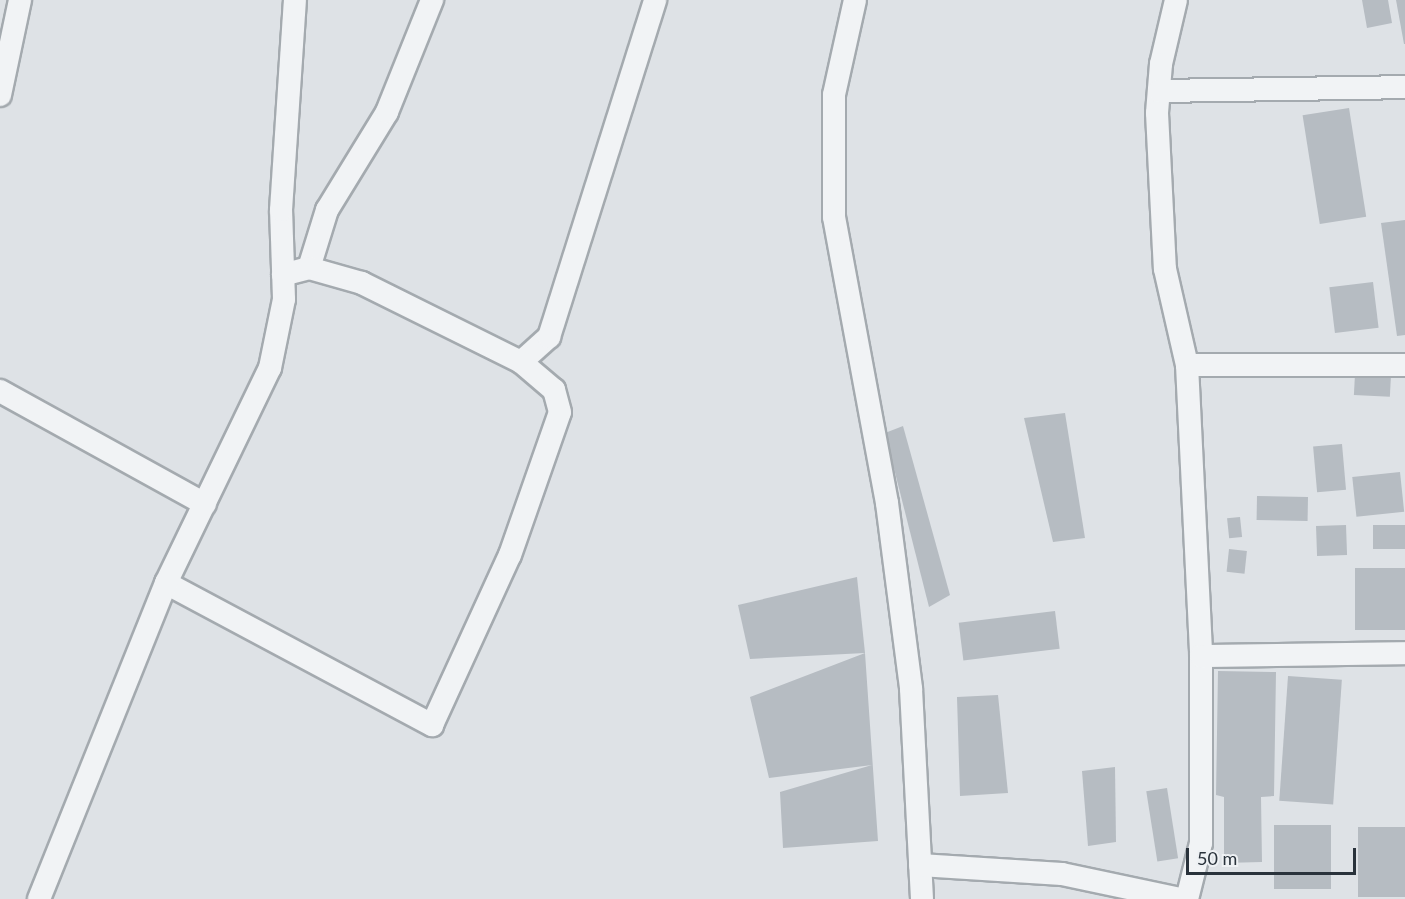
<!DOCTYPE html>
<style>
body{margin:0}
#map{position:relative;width:1405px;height:899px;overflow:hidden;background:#dee2e6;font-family:Lato,sans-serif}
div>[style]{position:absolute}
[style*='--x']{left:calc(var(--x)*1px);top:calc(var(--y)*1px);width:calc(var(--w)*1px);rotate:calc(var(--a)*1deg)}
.building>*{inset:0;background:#b6bcc2;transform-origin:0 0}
.roads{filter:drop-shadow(2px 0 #a4aaaf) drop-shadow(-2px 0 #a4aaaf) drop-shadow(0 2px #a4aaaf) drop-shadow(0 -2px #a4aaaf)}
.minor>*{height:22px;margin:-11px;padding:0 11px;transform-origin:11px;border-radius:11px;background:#f1f3f5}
span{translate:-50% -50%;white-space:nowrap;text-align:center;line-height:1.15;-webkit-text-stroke:4.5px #eef1f4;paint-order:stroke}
.scale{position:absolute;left:1186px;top:848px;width:170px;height:27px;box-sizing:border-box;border:3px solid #29323b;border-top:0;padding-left:8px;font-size:18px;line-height:21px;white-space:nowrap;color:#29323b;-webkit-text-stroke:4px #eef1f4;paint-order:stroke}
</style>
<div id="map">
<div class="building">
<i style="clip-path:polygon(1362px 0,1388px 0,1392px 23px,1367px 28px)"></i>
<i style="clip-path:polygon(1396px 0,1405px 0,1405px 44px,1404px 44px)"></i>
<i style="left:1349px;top:108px;width:110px;height:47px;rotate:81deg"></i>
<i style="clip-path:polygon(1405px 220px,1405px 335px,1397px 336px,1381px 223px)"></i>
<i style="left:1373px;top:282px;width:46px;height:44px;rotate:83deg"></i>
<i style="left:1355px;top:374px;width:36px;height:21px;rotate:3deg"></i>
<i style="clip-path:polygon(1065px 413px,1085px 538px,1053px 542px,1024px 418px)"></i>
<i style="clip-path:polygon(903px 426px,950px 595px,929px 607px,885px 433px)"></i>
<i style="left:1342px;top:444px;width:46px;height:29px;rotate:85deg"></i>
<i style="left:1400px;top:472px;width:40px;height:48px;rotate:84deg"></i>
<i style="left:1257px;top:496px;width:51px;height:24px;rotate:1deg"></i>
<i style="left:1240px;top:517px;width:20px;height:13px;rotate:84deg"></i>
<i style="left:1346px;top:525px;width:30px;height:30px;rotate:88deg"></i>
<i style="left:1373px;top:525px;width:32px;height:24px"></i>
<i style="left:1229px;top:549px;width:18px;height:23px;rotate:6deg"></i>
<i style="left:1405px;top:568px;width:62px;height:50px;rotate:90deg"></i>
<i style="clip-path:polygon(857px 577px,865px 653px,750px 659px,738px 605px)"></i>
<i style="left:1055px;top:611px;width:38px;height:97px;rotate:83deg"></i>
<i style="clip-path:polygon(865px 653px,878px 841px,783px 848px,780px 792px,872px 765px,769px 778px,750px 697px)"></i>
<i style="clip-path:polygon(1218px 671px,1276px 672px,1274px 796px,1261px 797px,1262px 862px,1224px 863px,1224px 797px,1216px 795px)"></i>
<i style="left:1288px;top:676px;width:54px;height:125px;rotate:4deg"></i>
<i style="clip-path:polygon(998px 695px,1008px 793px,960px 796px,957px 697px)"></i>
<i style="clip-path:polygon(1115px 767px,1116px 842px,1088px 846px,1082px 771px)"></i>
<i style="left:1167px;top:788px;width:71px;height:21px;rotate:81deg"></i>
<i style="left:1274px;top:825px;width:57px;height:64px"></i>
<i style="left:1405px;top:827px;width:70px;height:47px;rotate:90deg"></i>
</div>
<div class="roads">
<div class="minor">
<i style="--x:855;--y:0;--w:97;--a:102.5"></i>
<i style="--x:834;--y:95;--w:122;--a:90"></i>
<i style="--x:834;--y:217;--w:291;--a:79.5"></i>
<i style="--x:887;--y:503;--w:188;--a:82.6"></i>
<i style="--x:911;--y:689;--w:210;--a:87"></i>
<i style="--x:1176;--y:0;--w:66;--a:103.2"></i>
<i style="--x:1161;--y:64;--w:49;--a:94.7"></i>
<i style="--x:1157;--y:113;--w:156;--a:87.1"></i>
<i style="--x:1165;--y:269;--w:98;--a:77.1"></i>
<i style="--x:1187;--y:365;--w:291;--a:87.2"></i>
<i style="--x:1201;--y:656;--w:187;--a:90"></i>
<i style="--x:1201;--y:843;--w:58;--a:104"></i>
<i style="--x:1159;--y:91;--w:246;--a:-0.9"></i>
<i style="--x:0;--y:95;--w:97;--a:-78.1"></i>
<i style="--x:309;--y:268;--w:61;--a:-72.8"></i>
<i style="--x:327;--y:210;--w:115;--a:-58.5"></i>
<i style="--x:387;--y:112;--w:121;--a:-68.1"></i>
<i style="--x:521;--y:362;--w:38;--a:-42"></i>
<i style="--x:549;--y:337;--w:353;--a:-72.5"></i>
<i style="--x:1187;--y:365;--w:218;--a:0"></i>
<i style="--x:0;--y:391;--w:234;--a:28.9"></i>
<i style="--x:166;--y:583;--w:302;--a:28.1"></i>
<i style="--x:432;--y:725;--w:187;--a:-65.4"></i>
<i style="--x:510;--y:555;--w:151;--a:-70.7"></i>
<i style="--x:560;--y:412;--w:23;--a:-105"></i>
<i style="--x:554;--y:390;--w:43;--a:-139.7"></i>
<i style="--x:521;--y:362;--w:178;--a:-153.6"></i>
<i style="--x:362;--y:283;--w:55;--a:-164.2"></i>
<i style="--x:309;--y:268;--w:27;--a:165"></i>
<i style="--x:1201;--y:656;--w:204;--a:-0.8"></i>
<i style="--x:920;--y:865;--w:142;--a:3.6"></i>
<i style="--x:1062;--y:874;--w:122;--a:11.9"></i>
<i style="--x:39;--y:899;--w:341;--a:-68.1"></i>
<i style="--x:166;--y:583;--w:239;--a:-64.2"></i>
<i style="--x:270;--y:368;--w:70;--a:-78.5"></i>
<i style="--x:284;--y:299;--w:89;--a:-91.9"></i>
<i style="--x:281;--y:210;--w:210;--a:-86.2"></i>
</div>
</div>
<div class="scale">50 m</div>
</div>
